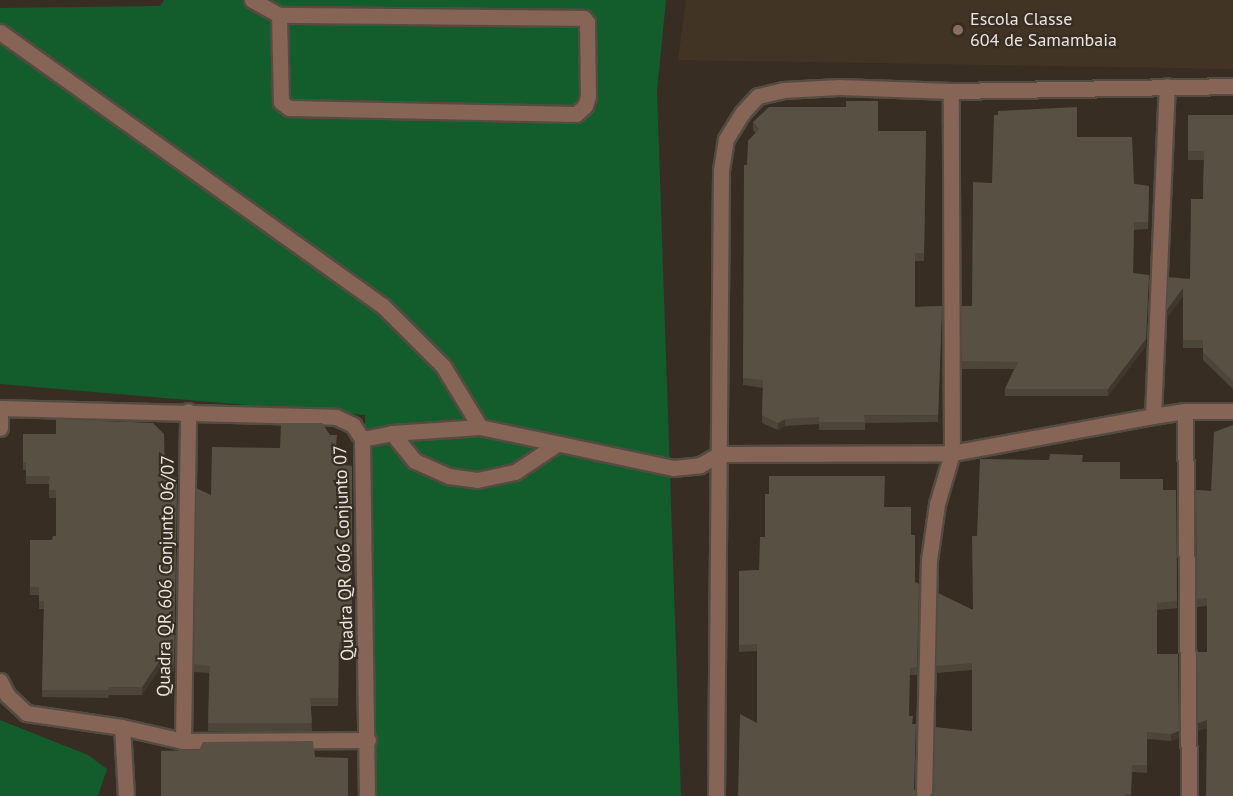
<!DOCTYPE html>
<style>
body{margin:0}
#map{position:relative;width:1233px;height:796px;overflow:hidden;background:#372d23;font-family:"PT Sans",sans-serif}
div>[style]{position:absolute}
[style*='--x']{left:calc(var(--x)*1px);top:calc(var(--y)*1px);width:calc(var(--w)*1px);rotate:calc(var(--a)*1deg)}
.built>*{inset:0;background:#413424}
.green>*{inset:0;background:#135d2d}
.roads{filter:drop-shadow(2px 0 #544b41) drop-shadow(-2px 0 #544b41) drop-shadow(0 2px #544b41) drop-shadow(0 -2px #544b41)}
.street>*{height:15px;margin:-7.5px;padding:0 7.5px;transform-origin:7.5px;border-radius:7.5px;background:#866456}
.wall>*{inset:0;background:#4c453a}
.shaded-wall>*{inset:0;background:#3e382f}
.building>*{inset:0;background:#585043}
.dots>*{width:16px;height:16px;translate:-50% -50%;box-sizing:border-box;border:3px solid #372d23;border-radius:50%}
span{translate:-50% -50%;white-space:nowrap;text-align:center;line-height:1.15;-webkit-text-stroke:4.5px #372d23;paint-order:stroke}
.poi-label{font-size:18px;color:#ece6df}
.left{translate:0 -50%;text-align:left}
.street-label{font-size:18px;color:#ece6df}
</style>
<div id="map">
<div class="built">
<i style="clip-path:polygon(686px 0,1233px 0,1233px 69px,678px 60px)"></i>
</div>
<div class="green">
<i style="clip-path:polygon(164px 0,666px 0,657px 91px,681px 796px,363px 796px,365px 415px,0 384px,0 8px,160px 6px)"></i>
<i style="clip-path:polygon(0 720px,88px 755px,107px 769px,98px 796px,0 796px)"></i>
</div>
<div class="roads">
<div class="street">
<i style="--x:252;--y:0;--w:31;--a:29"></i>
<i style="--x:279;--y:15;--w:87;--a:88.7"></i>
<i style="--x:281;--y:102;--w:10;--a:37"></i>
<i style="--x:289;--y:108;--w:287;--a:1.2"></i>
<i style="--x:576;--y:114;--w:12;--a:-42"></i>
<i style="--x:585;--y:106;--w:10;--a:-73"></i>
<i style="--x:588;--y:96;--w:74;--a:-90.8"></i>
<i style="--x:587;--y:22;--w:5;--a:-127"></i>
<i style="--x:584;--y:18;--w:305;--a:-179.4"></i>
<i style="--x:0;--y:32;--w:470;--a:35.6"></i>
<i style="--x:382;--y:305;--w:86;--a:45"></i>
<i style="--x:443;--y:366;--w:71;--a:58.8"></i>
<i style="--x:0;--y:408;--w:336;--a:1.5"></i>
<i style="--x:336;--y:417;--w:19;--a:25"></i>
<i style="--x:353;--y:425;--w:17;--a:57"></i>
<i style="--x:362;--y:439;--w:357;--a:89.2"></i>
<i style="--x:1185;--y:411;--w:385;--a:89.4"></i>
<i style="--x:1153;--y:416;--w:330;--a:-87.6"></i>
<i style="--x:0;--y:428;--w:20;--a:-90"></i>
<i style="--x:392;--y:433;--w:36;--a:51"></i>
<i style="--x:415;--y:461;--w:37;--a:24"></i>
<i style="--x:449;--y:476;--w:28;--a:8"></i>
<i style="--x:477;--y:480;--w:39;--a:-12"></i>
<i style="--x:515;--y:472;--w:50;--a:-33.7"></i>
<i style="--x:362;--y:439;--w:31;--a:-11"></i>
<i style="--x:392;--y:433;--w:88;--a:-3.9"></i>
<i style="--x:480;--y:427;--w:197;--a:12"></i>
<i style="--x:673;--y:468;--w:27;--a:-6"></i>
<i style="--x:700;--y:465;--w:23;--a:-29"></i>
<i style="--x:720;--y:454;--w:232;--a:-0.2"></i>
<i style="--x:952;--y:453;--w:204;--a:-10.4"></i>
<i style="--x:1153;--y:416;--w:32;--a:-9"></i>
<i style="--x:1185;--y:411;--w:48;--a:0"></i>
<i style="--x:0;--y:681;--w:16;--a:63"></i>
<i style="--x:7;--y:695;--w:26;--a:43"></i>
<i style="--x:26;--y:713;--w:97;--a:8.3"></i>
<i style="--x:183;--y:741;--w:330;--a:-89.1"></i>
<i style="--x:126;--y:796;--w:69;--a:-93.3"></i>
<i style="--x:122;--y:727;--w:63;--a:12.9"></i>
<i style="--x:183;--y:741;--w:185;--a:-0.3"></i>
<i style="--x:716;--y:796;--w:626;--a:-89.54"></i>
<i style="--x:721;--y:170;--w:31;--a:-81"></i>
<i style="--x:726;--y:139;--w:31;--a:-58"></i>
<i style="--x:742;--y:113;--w:23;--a:-47"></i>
<i style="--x:758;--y:96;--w:26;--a:-13"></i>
<i style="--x:783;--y:90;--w:56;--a:-3.1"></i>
<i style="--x:839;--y:87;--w:112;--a:2"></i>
<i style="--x:951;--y:91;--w:282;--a:-1"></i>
<i style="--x:924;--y:796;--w:236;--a:-88.8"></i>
<i style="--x:929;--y:560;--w:57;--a:-81.9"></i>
<i style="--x:937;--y:504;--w:53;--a:-73.6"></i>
<i style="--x:952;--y:453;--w:362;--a:-90.2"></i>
</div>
</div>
<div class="wall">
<i style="clip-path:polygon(1188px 115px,1233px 115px,1233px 389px,1203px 360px,1203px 348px,1183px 348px,1183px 296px,1167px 318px,1190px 279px,1203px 199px,1204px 160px,1188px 160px)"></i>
<i style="clip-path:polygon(753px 122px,878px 131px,926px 131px,924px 261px,915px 261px,915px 307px,942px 306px,938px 422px,865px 423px,865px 430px,819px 430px,819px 424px,785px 426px,778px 430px,762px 423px,763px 388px,743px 385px,747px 165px,756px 133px,753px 130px)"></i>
<i style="clip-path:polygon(992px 183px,1134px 184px,1149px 186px,1148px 229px,1134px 230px,1133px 273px,1146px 346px,1108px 396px,1005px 396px,1005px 389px,1014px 369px,962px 369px,961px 306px,972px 306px)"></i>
<i style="clip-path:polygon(23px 434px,165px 473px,177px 478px,174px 671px,159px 670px,142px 695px,109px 695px,108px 698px,42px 697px,44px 609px,39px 609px,39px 595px,30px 595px,30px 540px,52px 540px,56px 536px,56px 498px,49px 498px,49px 484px,26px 484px,26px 470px,23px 470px)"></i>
<i style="clip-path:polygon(330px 435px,337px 443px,334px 464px,352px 466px,352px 649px,339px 650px,338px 706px,311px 706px,312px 731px,208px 731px,209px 673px,194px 672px,194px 664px,211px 495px,280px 448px)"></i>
<i style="clip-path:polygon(1083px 462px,1120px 479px,1163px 490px,1176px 490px,1177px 608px,1157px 610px,1157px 654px,1179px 738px,1171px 741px,1147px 739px,1147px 773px,1132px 772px,1131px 796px,930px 796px,972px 731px,972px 670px,936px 673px,938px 593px,973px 610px,977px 536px)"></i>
<i style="clip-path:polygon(1196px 490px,1211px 491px,1207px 728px,1198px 731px,1197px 652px,1207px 652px,1207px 606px,1197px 607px)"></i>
<i style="clip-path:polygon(911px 535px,915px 582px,919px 584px,917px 675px,910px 675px,757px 723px,757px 651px,739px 652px,739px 571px,759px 570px,765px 537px)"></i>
</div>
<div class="shaded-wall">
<i style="clip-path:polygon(1149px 275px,1146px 346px,1108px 396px,1108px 389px)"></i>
<i style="clip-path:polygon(1183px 288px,1183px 296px,1167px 318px,1167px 310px)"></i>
<i style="clip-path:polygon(785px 419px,785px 426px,778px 430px,778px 423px)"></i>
<i style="clip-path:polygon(337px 435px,337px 443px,333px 472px,333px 464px)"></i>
<i style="clip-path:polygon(159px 662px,159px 670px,142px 695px,142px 687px)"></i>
<i style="clip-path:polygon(1207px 720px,1207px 728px,1198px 731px,1198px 723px)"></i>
<i style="clip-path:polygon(1179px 731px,1179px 738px,1171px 741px,1171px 734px)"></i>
</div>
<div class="building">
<i style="clip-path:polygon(846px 101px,878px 101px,878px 131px,926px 131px,924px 253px,915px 253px,915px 307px,942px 306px,938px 415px,864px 415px,865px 422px,819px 422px,819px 417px,785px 419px,778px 423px,762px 415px,763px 380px,743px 378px,744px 165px,747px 165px,748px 141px,759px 129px,753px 122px,769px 107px,846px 107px)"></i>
<i style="clip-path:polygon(1077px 107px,1077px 137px,1132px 137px,1134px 184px,1149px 186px,1148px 222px,1134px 222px,1133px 273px,1149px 275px,1146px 339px,1108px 389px,1005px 389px,1018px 362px,962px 361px,961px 306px,972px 306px,973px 182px,992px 183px,994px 115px,998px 115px,998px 111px)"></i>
<i style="clip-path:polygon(1188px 115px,1233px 115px,1233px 381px,1203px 352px,1203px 340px,1183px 340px,1183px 288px,1167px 310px,1168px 277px,1190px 279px,1191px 199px,1203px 199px,1204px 151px,1188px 151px)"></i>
<i style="clip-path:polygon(56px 419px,153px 423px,164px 434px,165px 473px,177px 478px,174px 663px,159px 662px,142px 687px,109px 687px,108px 690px,42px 690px,44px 601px,39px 601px,39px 587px,30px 587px,30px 540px,52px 540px,53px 536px,56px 536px,56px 490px,49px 490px,50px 476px,26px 476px,26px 462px,23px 463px,23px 434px,56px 434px)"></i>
<i style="clip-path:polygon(281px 423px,322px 423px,330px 435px,337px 435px,333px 464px,352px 466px,352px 641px,339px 642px,338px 698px,310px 698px,312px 723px,208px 723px,210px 666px,194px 664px,196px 488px,211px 495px,212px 447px,280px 448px)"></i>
<i style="clip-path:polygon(1233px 425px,1233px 796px,1206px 796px,1207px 720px,1198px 723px,1197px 652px,1207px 652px,1207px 598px,1197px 599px,1196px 490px,1211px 491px,1214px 432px)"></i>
<i style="clip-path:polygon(1050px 454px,1083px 455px,1082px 462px,1120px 462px,1120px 479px,1163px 479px,1163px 490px,1176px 490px,1177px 601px,1157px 603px,1157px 654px,1178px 654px,1179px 731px,1171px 734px,1147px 732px,1147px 765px,1132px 765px,1131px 794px,1125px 794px,1125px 796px,930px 796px,934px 790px,935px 727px,972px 731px,972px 663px,936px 666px,938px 593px,973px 610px,972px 536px,977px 536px,980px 459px,1049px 460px)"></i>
<i style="clip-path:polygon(769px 476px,885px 476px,884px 507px,911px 507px,911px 535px,915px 535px,915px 582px,919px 584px,917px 667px,910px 668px,909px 716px,913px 716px,912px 724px,916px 724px,914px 789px,918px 796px,738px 796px,740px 714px,757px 723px,757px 644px,739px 645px,739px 571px,759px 570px,760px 537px,765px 537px,765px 494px,769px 494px)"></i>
<i style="clip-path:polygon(313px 741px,315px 757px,348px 758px,348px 796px,161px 796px,161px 751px,199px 750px,203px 742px)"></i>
</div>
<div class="dots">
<i style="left:958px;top:30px;background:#8d6e63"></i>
</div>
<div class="poi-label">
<span class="left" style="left:970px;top:30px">Escola Classe<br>604 de Samambaia</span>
</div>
<div class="street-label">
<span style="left:344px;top:553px;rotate:-92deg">Quadra QR 606 Conjunto 07</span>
<span style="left:166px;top:576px;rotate:-89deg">Quadra QR 606 Conjunto 06/07</span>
</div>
</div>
